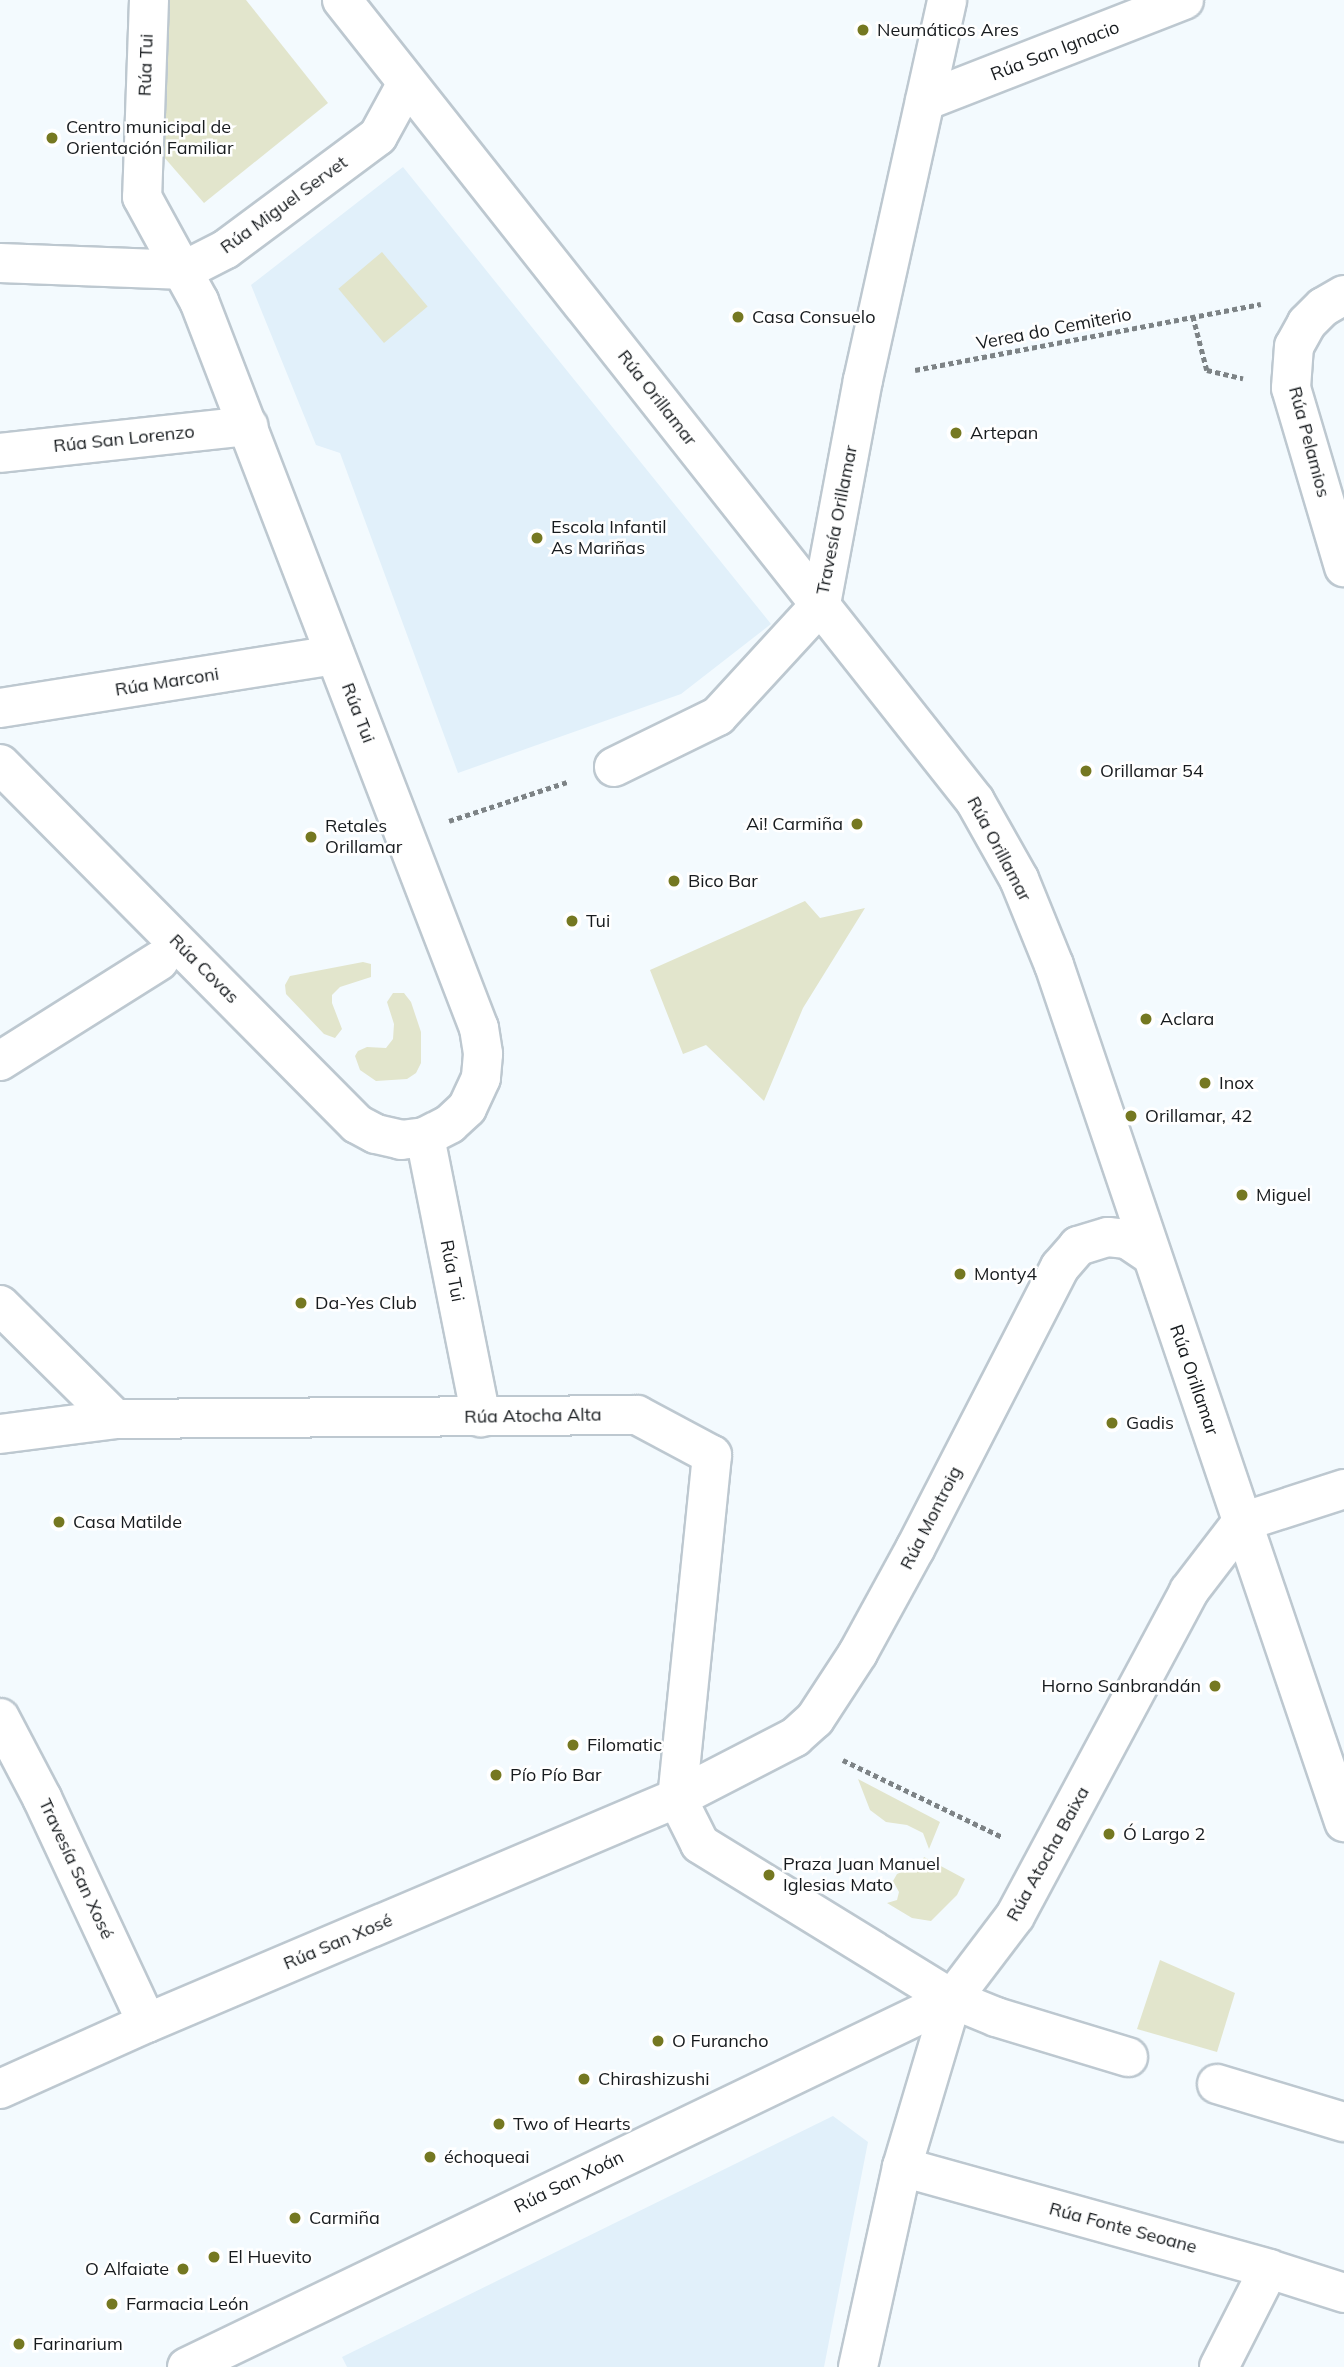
<!DOCTYPE html>
<meta charset="utf-8">
<style>
body{margin:0}
#map{position:relative;width:1344px;height:2367px;overflow:hidden;background:#f3fafe;font-family:Mulish,sans-serif}
div>[style]{position:absolute}
[style*='--x']{left:calc(var(--x)*1px);top:calc(var(--y)*1px);width:calc(var(--w)*1px);rotate:calc(var(--a)*1deg)}
.built>*{inset:0;background:#e1f0fa}
.green>*{inset:0;background:#e2e5cc;transform-origin:0 0}
.path>*{height:4.5px;margin-top:-2.25px;transform-origin:0;background:repeating-linear-gradient(90deg,#7d8386 0 5px,transparent 0 8.5px)}
.roads{filter:drop-shadow(2px 0 #bdc8d0) drop-shadow(-2px 0 #bdc8d0) drop-shadow(0 2px #bdc8d0) drop-shadow(0 -2px #bdc8d0)}
.street>*{height:38px;margin:-19px;padding:0 19px;transform-origin:19px;border-radius:19px;background:#fff}
.dots>*{width:19px;height:19px;translate:-50% -50%;box-sizing:border-box;border:4px solid #fff;border-radius:50%}
span{translate:-50% -50%;white-space:nowrap;text-align:center;line-height:1.15;-webkit-text-stroke:5px #fff;paint-order:stroke}
.poi-label{font-size:18px;color:#171b1e}
.left{translate:0 -50%;text-align:left}
.right{translate:-100% -50%;text-align:right}
.street-label{font-size:18px;color:#171b1e}
</style>
<div id="map">
<div class="built">
<i style="clip-path:polygon(403px 167px,771px 624px,681px 694px,458px 773px,340px 453px,316px 445px,251px 285px)"></i>
<i style="clip-path:polygon(833px 2116px,868px 2142px,824px 2367px,347px 2367px,342px 2357px)"></i>
</div>
<div class="green">
<i style="clip-path:polygon(165px 0,246px 0,328px 103px,204px 203px,163px 156px)"></i>
<i style="left:382px;top:252px;width:71px;height:57px;rotate:50deg"></i>
<i style="clip-path:polygon(805px 901px,820px 918px,865px 908px,803px 1008px,764px 1101px,706px 1045px,683px 1054px,650px 970px)"></i>
<i style="clip-path:polygon(363px 962px,371px 964px,371px 977px,340px 987px,332px 995px,332px 1003px,342px 1029px,335px 1038px,324px 1034px,286px 994px,285px 985px,290px 976px)"></i>
<i style="clip-path:polygon(393px 993px,404px 993px,411px 1002px,421px 1032px,421px 1063px,416px 1073px,407px 1079px,376px 1081px,360px 1070px,355px 1056px,358px 1051px,367px 1047px,386px 1048px,393px 1039px,394px 1024px,387px 1002px)"></i>
<i style="clip-path:polygon(858px 1779px,940px 1822px,929px 1849px,923px 1833px,907px 1825px,886px 1822px,870px 1810px)"></i>
<i style="clip-path:polygon(924px 1857px,965px 1879px,957px 1895px,931px 1921px,912px 1918px,887px 1903px,897px 1900px,899px 1892px,893px 1881px,897px 1874px,921px 1863px)"></i>
<i style="clip-path:polygon(1160px 1960px,1235px 1993px,1217px 2052px,1137px 2029px)"></i>
</div>
<div class="path">
<i style="--x:1193;--y:316;--w:56;--a:75.5"></i>
<i style="--x:1207;--y:370;--w:37;--a:13"></i>
<i style="--x:915;--y:370;--w:352;--a:-10.8"></i>
<i style="--x:449;--y:821;--w:124;--a:-18.3"></i>
<i style="--x:843;--y:1760;--w:177;--a:25.8"></i>
</div>
<div class="roads">
<div class="street">
<i style="--x:149;--y:0;--w:197;--a:92"></i>
<i style="--x:142;--y:197;--w:119;--a:61.3"></i>
<i style="--x:199;--y:301;--w:779;--a:68.94"></i>
<i style="--x:479;--y:1028;--w:26;--a:81"></i>
<i style="--x:483;--y:1054;--w:24;--a:95"></i>
<i style="--x:481;--y:1078;--w:33;--a:115"></i>
<i style="--x:467;--y:1108;--w:23;--a:137"></i>
<i style="--x:450;--y:1124;--w:28;--a:153"></i>
<i style="--x:425;--y:1137;--w:286;--a:78.7"></i>
<i style="--x:342;--y:0;--w:1021;--a:51.68"></i>
<i style="--x:975;--y:801;--w:90;--a:60.6"></i>
<i style="--x:1019;--y:879;--w:93;--a:67.9"></i>
<i style="--x:1054;--y:965;--w:905;--a:71.3"></i>
<i style="--x:925;--y:101;--w:278;--a:-21.3"></i>
<i style="--x:0;--y:263;--w:185;--a:2.2"></i>
<i style="--x:185;--y:270;--w:46;--a:-27.1"></i>
<i style="--x:226;--y:249;--w:189;--a:-36.6"></i>
<i style="--x:378;--y:136;--w:60;--a:-61.3"></i>
<i style="--x:1344;--y:295;--w:24;--a:150"></i>
<i style="--x:1323;--y:307;--w:23;--a:135"></i>
<i style="--x:1307;--y:323;--w:26;--a:119"></i>
<i style="--x:1294;--y:346;--w:42;--a:94.1"></i>
<i style="--x:1291;--y:388;--w:187;--a:73.5"></i>
<i style="--x:0;--y:453;--w:250;--a:-6.2"></i>
<i style="--x:0;--y:708;--w:339;--a:-9"></i>
<i style="--x:0;--y:764;--w:507;--a:45.24"></i>
<i style="--x:357;--y:1124;--w:21;--a:28"></i>
<i style="--x:376;--y:1134;--w:26;--a:13"></i>
<i style="--x:401;--y:1140;--w:24;--a:-7"></i>
<i style="--x:614;--y:767;--w:116;--a:-26.1"></i>
<i style="--x:718;--y:716;--w:152;--a:-47.4"></i>
<i style="--x:821;--y:604;--w:228;--a:-79.4"></i>
<i style="--x:863;--y:380;--w:389;--a:-77.5"></i>
<i style="--x:0;--y:1061;--w:188;--a:-32.2"></i>
<i style="--x:0;--y:1305;--w:162;--a:44.7"></i>
<i style="--x:0;--y:1434;--w:116;--a:-7.4"></i>
<i style="--x:115;--y:1419;--w:522;--a:-0.44"></i>
<i style="--x:637;--y:1415;--w:85;--a:28.1"></i>
<i style="--x:712;--y:1455;--w:345;--a:95.8"></i>
<i style="--x:1242;--y:1522;--w:107;--a:-17.9"></i>
<i style="--x:0;--y:1718;--w:90;--a:62.3"></i>
<i style="--x:42;--y:1798;--w:248;--a:65"></i>
<i style="--x:677;--y:1798;--w:51;--a:63.4"></i>
<i style="--x:700;--y:1844;--w:296;--a:31.6"></i>
<i style="--x:952;--y:1999;--w:48;--a:22.2"></i>
<i style="--x:996;--y:2017;--w:138;--a:16.9"></i>
<i style="--x:1217;--y:2084;--w:133;--a:16.7"></i>
<i style="--x:0;--y:2089;--w:161;--a:-24.2"></i>
<i style="--x:147;--y:2023;--w:576;--a:-23"></i>
<i style="--x:677;--y:1798;--w:133;--a:-27.3"></i>
<i style="--x:795;--y:1737;--w:27;--a:-42"></i>
<i style="--x:815;--y:1719;--w:79;--a:-56.9"></i>
<i style="--x:858;--y:1653;--w:119;--a:-61.3"></i>
<i style="--x:915;--y:1549;--w:317;--a:-62.8"></i>
<i style="--x:1060;--y:1267;--w:28;--a:-49"></i>
<i style="--x:1078;--y:1246;--w:31;--a:-17"></i>
<i style="--x:1108;--y:1237;--w:19;--a:6"></i>
<i style="--x:1127;--y:1239;--w:30;--a:34"></i>
<i style="--x:902;--y:2167;--w:381;--a:15.5"></i>
<i style="--x:1269;--y:2269;--w:79;--a:17.7"></i>
<i style="--x:187;--y:2367;--w:849;--a:-25.69"></i>
<i style="--x:858;--y:2367;--w:205;--a:-77.6"></i>
<i style="--x:902;--y:2167;--w:175;--a:-73.4"></i>
<i style="--x:952;--y:1999;--w:104;--a:-52.8"></i>
<i style="--x:1015;--y:1916;--w:369;--a:-61.8"></i>
<i style="--x:1189;--y:1591;--w:87;--a:-52.5"></i>
<i style="--x:1219;--y:2367;--w:110;--a:-63"></i>
</div>
</div>
<div class="dots">
<i style="left:863px;top:30px;background:#757821"></i>
<i style="left:52px;top:138px;background:#757821"></i>
<i style="left:738px;top:317px;background:#757821"></i>
<i style="left:956px;top:433px;background:#757821"></i>
<i style="left:537px;top:538px;background:#757821"></i>
<i style="left:1086px;top:771px;background:#757821"></i>
<i style="left:857px;top:824px;background:#757821"></i>
<i style="left:311px;top:837px;background:#757821"></i>
<i style="left:674px;top:881px;background:#757821"></i>
<i style="left:572px;top:921px;background:#757821"></i>
<i style="left:1146px;top:1019px;background:#757821"></i>
<i style="left:1205px;top:1083px;background:#757821"></i>
<i style="left:1131px;top:1116px;background:#757821"></i>
<i style="left:1242px;top:1195px;background:#757821"></i>
<i style="left:960px;top:1274px;background:#757821"></i>
<i style="left:301px;top:1303px;background:#757821"></i>
<i style="left:1112px;top:1423px;background:#757821"></i>
<i style="left:59px;top:1522px;background:#757821"></i>
<i style="left:1215px;top:1686px;background:#757821"></i>
<i style="left:573px;top:1745px;background:#757821"></i>
<i style="left:496px;top:1775px;background:#757821"></i>
<i style="left:1109px;top:1834px;background:#757821"></i>
<i style="left:769px;top:1875px;background:#757821"></i>
<i style="left:658px;top:2041px;background:#757821"></i>
<i style="left:584px;top:2079px;background:#757821"></i>
<i style="left:499px;top:2124px;background:#757821"></i>
<i style="left:430px;top:2157px;background:#757821"></i>
<i style="left:295px;top:2218px;background:#757821"></i>
<i style="left:214px;top:2257px;background:#757821"></i>
<i style="left:183px;top:2269px;background:#757821"></i>
<i style="left:112px;top:2304px;background:#757821"></i>
<i style="left:19px;top:2344px;background:#757821"></i>
</div>
<div class="poi-label">
<span class="left" style="left:877px;top:30px">Neumáticos Ares</span>
<span class="left" style="left:66px;top:138px">Centro municipal de<br>Orientación Familiar</span>
<span class="left" style="left:752px;top:317px">Casa Consuelo</span>
<span class="left" style="left:970px;top:433px">Artepan</span>
<span class="left" style="left:551px;top:538px">Escola Infantil<br>As Mariñas</span>
<span class="left" style="left:1100px;top:771px">Orillamar 54</span>
<span class="right" style="left:843px;top:824px">Ai! Carmiña</span>
<span class="left" style="left:325px;top:837px">Retales<br>Orillamar</span>
<span class="left" style="left:688px;top:881px">Bico Bar</span>
<span class="left" style="left:586px;top:921px">Tui</span>
<span class="left" style="left:1160px;top:1019px">Aclara</span>
<span class="left" style="left:1219px;top:1083px">Inox</span>
<span class="left" style="left:1145px;top:1116px">Orillamar, 42</span>
<span class="left" style="left:1256px;top:1195px">Miguel</span>
<span class="left" style="left:974px;top:1274px">Monty4</span>
<span class="left" style="left:315px;top:1303px">Da-Yes Club</span>
<span class="left" style="left:1126px;top:1423px">Gadis</span>
<span class="left" style="left:73px;top:1522px">Casa Matilde</span>
<span class="right" style="left:1201px;top:1686px">Horno Sanbrandán</span>
<span class="left" style="left:587px;top:1745px">Filomatic</span>
<span class="left" style="left:510px;top:1775px">Pío Pío Bar</span>
<span class="left" style="left:1123px;top:1834px">Ó Largo 2</span>
<span class="left" style="left:783px;top:1875px">Praza Juan Manuel<br>Iglesias Mato</span>
<span class="left" style="left:672px;top:2041px">O Furancho</span>
<span class="left" style="left:598px;top:2079px">Chirashizushi</span>
<span class="left" style="left:513px;top:2124px">Two of Hearts</span>
<span class="left" style="left:444px;top:2157px">échoqueai</span>
<span class="left" style="left:309px;top:2218px">Carmiña</span>
<span class="left" style="left:228px;top:2257px">El Huevito</span>
<span class="right" style="left:169px;top:2269px">O Alfaiate</span>
<span class="left" style="left:126px;top:2304px">Farmacia León</span>
<span class="left" style="left:33px;top:2344px">Farinarium</span>
</div>
<div class="street-label">
<span style="left:1055px;top:51px;rotate:-21deg">Rúa San Ignacio</span>
<span style="left:146px;top:65px;rotate:-88deg">Rúa Tui</span>
<span style="left:284px;top:205px;rotate:-36deg">Rúa Miguel Servet</span>
<span style="left:1054px;top:329px;rotate:-11deg">Verea do Cemiterio</span>
<span style="left:657px;top:398px;rotate:52deg">Rúa Orillamar</span>
<span style="left:124px;top:439px;rotate:-6deg">Rúa San Lorenzo</span>
<span style="left:1309px;top:442px;rotate:75deg">Rúa Pelamios</span>
<span style="left:837px;top:520px;rotate:-79deg">Travesía Orillamar</span>
<span style="left:167px;top:682px;rotate:-9deg">Rúa Marconi</span>
<span style="left:358px;top:713px;rotate:69deg">Rúa Tui</span>
<span style="left:999px;top:849px;rotate:62deg">Rúa Orillamar</span>
<span style="left:204px;top:969px;rotate:45deg">Rúa Covas</span>
<span style="left:452px;top:1271px;rotate:79deg">Rúa Tui</span>
<span style="left:1194px;top:1380px;rotate:71deg">Rúa Orillamar</span>
<span style="left:533px;top:1416px;rotate:-1deg">Rúa Atocha Alta</span>
<span style="left:931px;top:1518px;rotate:-63deg">Rúa Montroig</span>
<span style="left:1048px;top:1854px;rotate:-61deg">Rúa Atocha Baixa</span>
<span style="left:76px;top:1869px;rotate:65deg">Travesía San Xosé</span>
<span style="left:338px;top:1942px;rotate:-23deg">Rúa San Xosé</span>
<span style="left:569px;top:2182px;rotate:-26deg">Rúa San Xoán</span>
<span style="left:1123px;top:2228px;rotate:15deg">Rúa Fonte Seoane</span>
</div>
</div>
